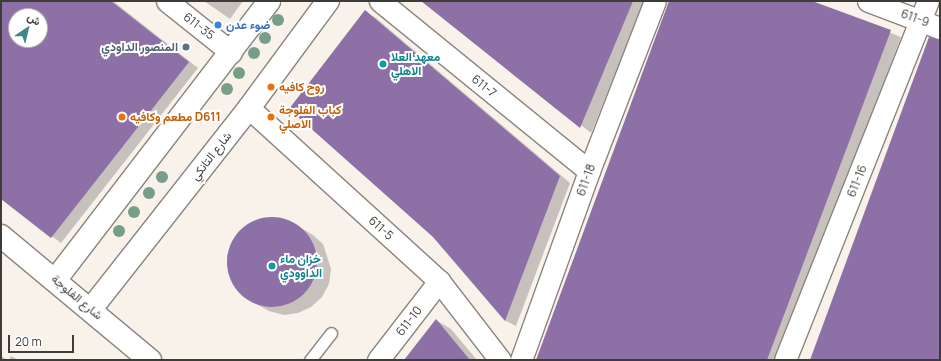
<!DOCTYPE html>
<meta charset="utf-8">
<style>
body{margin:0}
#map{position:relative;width:941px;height:361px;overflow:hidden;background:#f8f2eb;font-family:Manrope,Vazirmatn,sans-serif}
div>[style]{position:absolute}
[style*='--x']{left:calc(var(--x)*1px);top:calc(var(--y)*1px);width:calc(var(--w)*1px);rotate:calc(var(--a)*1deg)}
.shadow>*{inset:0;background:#0003}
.building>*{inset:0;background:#8d70a5}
.round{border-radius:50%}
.roads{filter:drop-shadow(1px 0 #8a847e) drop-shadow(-1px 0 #8a847e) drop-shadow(0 1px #8a847e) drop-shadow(0 -1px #8a847e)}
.service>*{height:11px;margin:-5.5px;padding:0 5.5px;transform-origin:5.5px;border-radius:5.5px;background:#fff}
.minor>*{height:21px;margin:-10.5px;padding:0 10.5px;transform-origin:10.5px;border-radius:10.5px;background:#fff}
.tertiary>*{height:22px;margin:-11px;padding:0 11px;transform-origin:11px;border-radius:11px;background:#fff}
.trees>*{width:12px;height:12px;margin:-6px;border-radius:50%;background:#769e89}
.dots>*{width:11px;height:11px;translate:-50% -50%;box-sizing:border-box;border:2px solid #fff;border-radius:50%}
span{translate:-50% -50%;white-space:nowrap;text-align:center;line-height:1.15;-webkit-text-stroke:4px #fff;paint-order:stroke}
.street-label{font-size:12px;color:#3e3c39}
.shop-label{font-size:12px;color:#366cbe;font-weight:700}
.left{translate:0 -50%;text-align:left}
.service-label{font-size:12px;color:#4e5e75;font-weight:700}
.right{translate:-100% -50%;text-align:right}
.culture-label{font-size:12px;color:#0d838f;font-weight:700}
.food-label{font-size:12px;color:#c56008;font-weight:700}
.frame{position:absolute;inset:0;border:2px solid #3e3c39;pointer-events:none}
.north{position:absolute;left:8px;top:8px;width:40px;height:40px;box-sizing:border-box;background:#fff;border:1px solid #b2b1b0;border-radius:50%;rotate:35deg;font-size:11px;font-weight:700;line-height:16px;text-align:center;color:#3e3c39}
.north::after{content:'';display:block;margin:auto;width:14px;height:18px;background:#3f8788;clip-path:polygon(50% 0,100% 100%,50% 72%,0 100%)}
.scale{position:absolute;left:8px;top:335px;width:66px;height:18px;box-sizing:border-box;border:2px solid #3e3c39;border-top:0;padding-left:5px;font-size:12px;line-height:14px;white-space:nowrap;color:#3e3c39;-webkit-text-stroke:3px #fff;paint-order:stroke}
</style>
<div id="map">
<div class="shadow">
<i style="clip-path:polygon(evenodd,1px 1px,113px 1px,198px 68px,61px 243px,1px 198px,1px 1px,16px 16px,40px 16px,40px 40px,16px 40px,16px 16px)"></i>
<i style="clip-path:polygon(204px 1px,243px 1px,230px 19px)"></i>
<i style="clip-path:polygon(423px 1px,645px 1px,591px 133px)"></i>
<i style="clip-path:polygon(670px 1px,810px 1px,901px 37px,779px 360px,537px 360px)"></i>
<i style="clip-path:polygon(365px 12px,376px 18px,570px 183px,516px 326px,506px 321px,434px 237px)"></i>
<i style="clip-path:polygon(261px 218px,287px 220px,313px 235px,323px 244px,331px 269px,329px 284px,322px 297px,311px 307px,298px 313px,284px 315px,269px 311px,242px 296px,233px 284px,228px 270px,227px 255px,238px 232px,249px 223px)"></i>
<i style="clip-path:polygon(436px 320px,451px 329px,477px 360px,406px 360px)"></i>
<i style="clip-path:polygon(1px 356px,7px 360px,1px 360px)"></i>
<i style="clip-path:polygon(11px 356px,18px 360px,9px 360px)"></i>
</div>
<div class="building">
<i style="clip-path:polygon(evenodd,1px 1px,111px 1px,189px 62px,51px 238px,1px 199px,1px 1px,16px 16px,40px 16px,40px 40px,16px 40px,16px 16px)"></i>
<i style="clip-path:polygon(421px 1px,633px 1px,580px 128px)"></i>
<i style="clip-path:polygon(669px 1px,812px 1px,891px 30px,767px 360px,536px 360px)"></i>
<i style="clip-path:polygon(365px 10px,560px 176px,505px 321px,433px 237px,289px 109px)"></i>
<i style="clip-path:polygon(929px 37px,940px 40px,940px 360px,810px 360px)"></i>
<i class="round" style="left:227px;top:217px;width:90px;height:90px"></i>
<i style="clip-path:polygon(436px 319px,470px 360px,404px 360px)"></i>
</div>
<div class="roads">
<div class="service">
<i style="--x:310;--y:360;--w:34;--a:-52"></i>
</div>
<div class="minor">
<i style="--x:167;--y:1;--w:82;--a:38.6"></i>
<i style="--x:380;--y:1;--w:269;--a:39.1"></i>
<i style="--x:868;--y:1;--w:77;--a:20.6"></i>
<i style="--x:249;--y:108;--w:257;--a:42.3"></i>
<i style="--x:439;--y:281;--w:100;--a:52.3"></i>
<i style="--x:378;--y:360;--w:100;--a:-52.3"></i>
<i style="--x:521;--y:360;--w:201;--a:-70.2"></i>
<i style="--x:589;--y:171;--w:182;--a:-68.8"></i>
<i style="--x:785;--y:360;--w:386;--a:-68.3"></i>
</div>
<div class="tertiary">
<i style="--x:1;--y:236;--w:194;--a:39.8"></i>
<i style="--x:56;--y:279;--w:350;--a:-52.5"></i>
<i style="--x:91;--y:309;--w:256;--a:-51.8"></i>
<i style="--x:249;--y:108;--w:133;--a:-53.6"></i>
</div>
</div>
<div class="trees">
<i style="left:278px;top:20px"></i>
<i style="left:265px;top:38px"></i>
<i style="left:254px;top:53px"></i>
<i style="left:239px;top:73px"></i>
<i style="left:227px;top:89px"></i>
<i style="left:162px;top:177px"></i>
<i style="left:149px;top:193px"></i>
<i style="left:134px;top:212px"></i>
<i style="left:119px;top:231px"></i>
</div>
<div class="dots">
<i style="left:218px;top:25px;background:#3f7fe0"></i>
<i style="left:186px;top:47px;background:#5c6f8a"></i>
<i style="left:383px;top:64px;background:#0f9aa8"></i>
<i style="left:271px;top:87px;background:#e8710a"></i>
<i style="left:122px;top:117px;background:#e8710a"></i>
<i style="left:271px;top:117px;background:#e8710a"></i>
<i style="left:272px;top:266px;background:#0f9aa8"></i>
</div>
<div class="street-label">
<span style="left:915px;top:18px;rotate:20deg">611-9</span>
<span style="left:199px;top:26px;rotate:38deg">611-35</span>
<span style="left:484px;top:86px;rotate:39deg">611-7</span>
<span style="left:211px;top:156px;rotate:-52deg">شارع التانكي</span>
<span style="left:586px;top:180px;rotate:-70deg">611-18</span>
<span style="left:857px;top:181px;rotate:-68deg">611-16</span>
<span style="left:381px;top:228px;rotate:42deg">611-5</span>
<span style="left:77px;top:297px;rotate:40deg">شارع الفلوجة</span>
<span style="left:409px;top:321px;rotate:-52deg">611-10</span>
</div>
<div class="shop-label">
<span class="left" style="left:226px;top:25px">ضوء عدن</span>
</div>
<div class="service-label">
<span class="right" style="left:178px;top:47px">المنصور الداودي</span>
</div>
<div class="culture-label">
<span class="left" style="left:391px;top:64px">معهد العلا<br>الاهلي</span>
<span class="left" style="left:280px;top:266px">خزان ماء<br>الداوودي</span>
</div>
<div class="food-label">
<span class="left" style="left:279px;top:87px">روح كافيه</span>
<span class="left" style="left:279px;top:117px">كباب الفلوجة<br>الاصلي</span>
<span class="left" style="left:130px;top:117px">مطعم وكافيه D611</span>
</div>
<div class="frame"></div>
<div class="north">ش</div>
<div class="scale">20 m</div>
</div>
